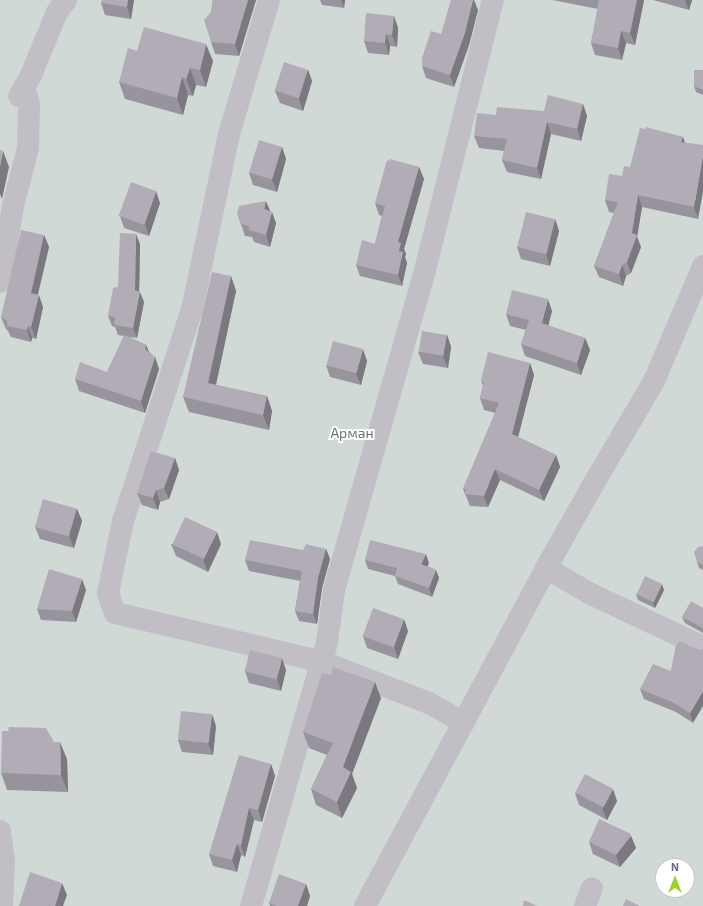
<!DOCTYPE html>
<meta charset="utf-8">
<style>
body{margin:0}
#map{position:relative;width:703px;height:906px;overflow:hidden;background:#f1f5f2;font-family:"Exo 2",sans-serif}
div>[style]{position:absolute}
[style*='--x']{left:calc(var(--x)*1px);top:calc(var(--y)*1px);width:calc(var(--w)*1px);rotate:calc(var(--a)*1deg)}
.green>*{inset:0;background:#d1d9d7}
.minor>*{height:22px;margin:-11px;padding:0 11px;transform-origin:11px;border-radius:11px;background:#c2bec5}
.wall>*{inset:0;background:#98949d}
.shaded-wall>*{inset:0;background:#7c787f}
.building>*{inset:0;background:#b1acb6;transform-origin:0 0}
span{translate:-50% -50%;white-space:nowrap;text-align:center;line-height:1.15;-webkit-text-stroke:4px #fff;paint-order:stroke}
.park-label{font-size:14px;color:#657775}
.north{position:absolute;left:655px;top:858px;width:40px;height:40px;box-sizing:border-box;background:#fff;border:1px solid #c7c2cc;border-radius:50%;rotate:0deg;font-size:11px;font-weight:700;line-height:16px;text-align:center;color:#74677f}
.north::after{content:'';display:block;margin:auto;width:14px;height:18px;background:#9fd135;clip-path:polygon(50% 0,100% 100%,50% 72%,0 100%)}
</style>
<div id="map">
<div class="green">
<i style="clip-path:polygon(evenodd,0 0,703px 0,703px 906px,0 906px,0 0,663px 866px,687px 866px,687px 890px,663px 890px,663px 866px)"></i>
</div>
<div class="minor">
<i style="--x:269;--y:0;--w:140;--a:106.6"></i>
<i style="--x:229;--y:134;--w:179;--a:101.9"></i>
<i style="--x:192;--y:309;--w:223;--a:108"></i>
<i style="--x:123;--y:521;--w:74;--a:101.8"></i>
<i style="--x:108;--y:593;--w:21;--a:71"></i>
<i style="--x:115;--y:613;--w:211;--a:13.2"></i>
<i style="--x:320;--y:661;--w:117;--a:21.1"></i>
<i style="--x:429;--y:703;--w:40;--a:29.7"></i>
<i style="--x:19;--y:96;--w:24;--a:-60"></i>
<i style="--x:31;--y:75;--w:68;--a:-67.6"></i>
<i style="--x:57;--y:12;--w:15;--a:-53"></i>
<i style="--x:0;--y:282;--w:77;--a:-80.3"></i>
<i style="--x:13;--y:206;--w:60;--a:-75.5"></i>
<i style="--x:28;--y:148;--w:44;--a:-88.7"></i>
<i style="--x:29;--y:104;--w:18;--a:-106"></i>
<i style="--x:546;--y:568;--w:52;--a:30"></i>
<i style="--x:591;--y:594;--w:124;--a:25.3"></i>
<i style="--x:0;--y:831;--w:30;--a:82"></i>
<i style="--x:4;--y:861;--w:45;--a:92.5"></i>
<i style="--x:251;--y:906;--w:275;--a:-73.9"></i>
<i style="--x:327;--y:642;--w:52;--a:-82.3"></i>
<i style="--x:334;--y:590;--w:333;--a:-74.1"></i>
<i style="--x:425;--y:270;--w:278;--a:-75.9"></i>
<i style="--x:365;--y:906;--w:383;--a:-61.8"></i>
<i style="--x:546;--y:568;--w:90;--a:-60.6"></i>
<i style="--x:590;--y:490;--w:126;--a:-59.6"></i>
<i style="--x:654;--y:381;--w:125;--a:-66.9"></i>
<i style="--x:585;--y:906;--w:19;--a:-69"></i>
</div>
<div class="wall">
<i style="clip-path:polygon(102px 0,134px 0,131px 19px,105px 15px,101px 3px)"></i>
<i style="clip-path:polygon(213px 0,256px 0,239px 56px,215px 54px,211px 42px,211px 12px)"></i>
<i style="clip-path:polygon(320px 0,345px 0,344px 8px,322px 5px)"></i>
<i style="clip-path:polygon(552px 0,644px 0,635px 45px,626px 43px,622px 60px,595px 55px,591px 43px,598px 9px)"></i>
<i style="clip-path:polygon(653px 0,692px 0,689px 10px)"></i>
<i style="clip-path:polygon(478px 10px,469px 45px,454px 87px,426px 78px,422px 66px,441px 34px)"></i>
<i style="clip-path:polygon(394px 16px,398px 28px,397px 47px,390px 46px,389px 55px,368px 53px,364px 41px)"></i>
<i style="clip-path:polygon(137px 51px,213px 61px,206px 87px,196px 85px,193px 96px,188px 95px,183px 115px,125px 99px,119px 82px)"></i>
<i style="clip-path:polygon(308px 70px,312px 81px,303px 111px,280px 103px,275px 91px)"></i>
<i style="clip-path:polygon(703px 70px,703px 95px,696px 92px,694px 86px)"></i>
<i style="clip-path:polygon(583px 104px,587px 116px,581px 141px,551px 134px,541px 179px,507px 172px,502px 160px,504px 151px,479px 148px,474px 136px,496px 115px,544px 111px)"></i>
<i style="clip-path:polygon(646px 129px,683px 137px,698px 219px,642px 207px,637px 237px,641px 247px,631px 273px,626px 276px,623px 286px,599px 277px,594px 266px,614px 213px,609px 212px,605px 200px,622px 176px,630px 167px)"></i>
<i style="clip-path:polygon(282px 147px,286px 159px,277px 192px,253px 185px,249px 173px)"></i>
<i style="clip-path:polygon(419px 167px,424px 179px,404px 249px,406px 254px,405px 257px,407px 263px,402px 286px,360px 276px,356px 265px,375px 244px,382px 216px,379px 215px,375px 203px)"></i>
<i style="clip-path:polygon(160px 203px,149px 236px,124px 228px,120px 216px)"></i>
<i style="clip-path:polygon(270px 211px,276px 223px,270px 247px,254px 242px,252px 237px,245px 236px,237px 213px)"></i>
<i style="clip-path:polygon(555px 219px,559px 231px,550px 266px,521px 259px,517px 247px)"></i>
<i style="clip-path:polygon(44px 235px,49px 247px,38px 295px,43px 307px,36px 339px,32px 338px,31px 342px,11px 337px,8px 331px,6px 329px,1px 317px)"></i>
<i style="clip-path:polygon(140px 244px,139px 292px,144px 302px,137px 338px,129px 337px,146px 345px,149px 352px,155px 357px,159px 369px,145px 413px,79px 391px,75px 379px,107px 372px,124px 336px,118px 335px,115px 327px,112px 326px,108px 316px)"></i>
<i style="clip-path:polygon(231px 276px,236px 291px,216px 385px,267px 396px,272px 411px,269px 430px,189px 412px,183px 397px)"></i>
<i style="clip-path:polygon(552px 311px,548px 326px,585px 338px,590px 350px,581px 375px,525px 356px,521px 344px,526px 330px,510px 326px,506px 314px)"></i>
<i style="clip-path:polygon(447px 335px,451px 347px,448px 368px,423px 364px,418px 352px)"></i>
<i style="clip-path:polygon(367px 361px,361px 385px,330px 377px,326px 365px)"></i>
<i style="clip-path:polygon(530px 363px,534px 375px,518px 437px,556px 455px,560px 467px,544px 501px,500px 480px,488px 507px,470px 506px,463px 489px,495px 413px,484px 410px,480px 398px,483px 386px,481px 380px)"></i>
<i style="clip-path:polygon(175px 458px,179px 470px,169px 499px,160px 502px,158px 510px,142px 505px,137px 493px)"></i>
<i style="clip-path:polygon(77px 509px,82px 521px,74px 548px,40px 539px,35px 527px)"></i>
<i style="clip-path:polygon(171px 544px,221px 544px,208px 572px,176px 556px)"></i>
<i style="clip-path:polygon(703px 546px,703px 570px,699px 568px,697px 562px)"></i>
<i style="clip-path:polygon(326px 549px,330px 559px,322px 588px,317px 624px,299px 621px,295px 611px,300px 581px,249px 571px,245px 560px,303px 550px)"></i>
<i style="clip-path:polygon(365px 560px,429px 563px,427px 566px,436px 570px,439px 578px,432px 597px,398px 584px,395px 576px,368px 569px)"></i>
<i style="clip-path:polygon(86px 590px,76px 622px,41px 620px,37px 609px)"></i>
<i style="clip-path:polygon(664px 590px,655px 608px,638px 600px,636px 594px)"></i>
<i style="clip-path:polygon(703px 608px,703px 633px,685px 623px,682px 617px)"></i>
<i style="clip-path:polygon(408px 631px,398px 659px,367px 648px,363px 636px)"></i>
<i style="clip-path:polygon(676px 646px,693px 723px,676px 712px,644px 699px,640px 689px,671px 671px)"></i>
<i style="clip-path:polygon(286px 670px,281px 691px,249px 683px,245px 671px)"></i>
<i style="clip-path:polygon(381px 698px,352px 774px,357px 788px,342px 818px,316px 805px,311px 789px,327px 755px,309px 748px,303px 732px)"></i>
<i style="clip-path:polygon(216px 726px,213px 755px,182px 752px,178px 740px)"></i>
<i style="clip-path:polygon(67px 759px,68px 792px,7px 790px,1px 773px)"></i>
<i style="clip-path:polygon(271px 764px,275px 776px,262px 822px,254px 820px,245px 857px,241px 855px,237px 872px,213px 866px,209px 854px)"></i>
<i style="clip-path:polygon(575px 793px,617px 801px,607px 820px,579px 805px)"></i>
<i style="clip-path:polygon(630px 836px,631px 836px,636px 848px,620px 867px,593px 854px,589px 842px)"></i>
<i style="clip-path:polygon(306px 884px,310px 896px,307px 906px,270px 906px,269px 903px)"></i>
</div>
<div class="shaded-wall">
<i style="clip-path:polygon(128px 0,134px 0,131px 19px,127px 7px)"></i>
<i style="clip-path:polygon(248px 0,256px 0,239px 56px,235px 44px)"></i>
<i style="clip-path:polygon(341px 0,345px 0,344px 8px)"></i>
<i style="clip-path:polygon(473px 0,474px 0,478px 10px,469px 45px,454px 87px,450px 75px)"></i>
<i style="clip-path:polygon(637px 0,644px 0,635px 45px,630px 33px)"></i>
<i style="clip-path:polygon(685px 0,692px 0,689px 10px)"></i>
<i style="clip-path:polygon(394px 16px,398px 28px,397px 47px,392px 35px)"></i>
<i style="clip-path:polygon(621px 31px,626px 43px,622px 60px,618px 48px)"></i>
<i style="clip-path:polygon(386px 34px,390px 46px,389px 55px,385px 43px)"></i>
<i style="clip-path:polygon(206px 44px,213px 61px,206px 87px,200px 70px)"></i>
<i style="clip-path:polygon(190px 68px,196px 85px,193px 96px,186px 79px)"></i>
<i style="clip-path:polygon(308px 70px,312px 81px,303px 111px,299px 99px)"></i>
<i style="clip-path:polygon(182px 77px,188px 95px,183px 115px,177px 98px)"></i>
<i style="clip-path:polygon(583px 104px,587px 116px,581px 141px,577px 129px)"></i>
<i style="clip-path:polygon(547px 122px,551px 134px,541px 179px,537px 168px)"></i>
<i style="clip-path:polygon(683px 137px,687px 148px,681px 142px)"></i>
<i style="clip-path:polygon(282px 147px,286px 159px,277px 192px,272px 180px)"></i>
<i style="clip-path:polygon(3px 151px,9px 167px,2px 199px,0 194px,0 166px)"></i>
<i style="clip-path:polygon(703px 155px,703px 192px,698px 219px,694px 207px)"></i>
<i style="clip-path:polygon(419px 167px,424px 179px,404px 249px,406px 254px,405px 257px,407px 263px,402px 286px,398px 275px,399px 251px,398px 242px)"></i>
<i style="clip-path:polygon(156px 191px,160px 203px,149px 236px,145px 224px)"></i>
<i style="clip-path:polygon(638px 195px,642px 207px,637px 237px,641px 247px,631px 273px,627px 262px)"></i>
<i style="clip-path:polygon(266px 201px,271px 213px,264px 209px)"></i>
<i style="clip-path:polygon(272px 212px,276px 223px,270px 247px,266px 235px)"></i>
<i style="clip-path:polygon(555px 219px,559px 231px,550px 266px,546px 254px)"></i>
<i style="clip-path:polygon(136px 234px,140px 244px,139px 298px,140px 292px,144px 302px,137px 338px,133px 328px,135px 290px)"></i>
<i style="clip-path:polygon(44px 235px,49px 247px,35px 305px,31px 293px)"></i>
<i style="clip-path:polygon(622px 265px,626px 276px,623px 286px,619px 274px)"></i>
<i style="clip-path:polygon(231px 276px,236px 291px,213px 398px,208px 383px)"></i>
<i style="clip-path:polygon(39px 295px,43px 307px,36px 339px,31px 327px)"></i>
<i style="clip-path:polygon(548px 299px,552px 311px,546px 335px,542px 323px)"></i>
<i style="clip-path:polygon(28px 326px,32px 338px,31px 342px,27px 330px)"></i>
<i style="clip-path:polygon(447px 335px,451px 347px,448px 368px,443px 356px)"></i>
<i style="clip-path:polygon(585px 338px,590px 350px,581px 375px,577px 363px)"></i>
<i style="clip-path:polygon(146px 345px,151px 357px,145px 349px)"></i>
<i style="clip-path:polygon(363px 349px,367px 361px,361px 385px,356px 374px)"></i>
<i style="clip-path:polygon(155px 357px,159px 369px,145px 413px,141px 401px)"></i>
<i style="clip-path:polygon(530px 363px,534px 375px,516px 445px,512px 434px)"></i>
<i style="clip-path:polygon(267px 396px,272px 411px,269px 430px,263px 415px)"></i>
<i style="clip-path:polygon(556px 455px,560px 467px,544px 501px,539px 490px)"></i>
<i style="clip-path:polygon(175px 458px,179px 470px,169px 499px,164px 488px)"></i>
<i style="clip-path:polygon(495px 469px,500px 480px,488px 507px,484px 496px)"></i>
<i style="clip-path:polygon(156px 490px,160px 502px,158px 510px,153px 498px)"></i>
<i style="clip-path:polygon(77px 509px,82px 521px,74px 548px,69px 536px)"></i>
<i style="clip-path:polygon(217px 532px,221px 544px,208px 572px,203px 560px)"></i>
<i style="clip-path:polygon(326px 549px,330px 559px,322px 588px,317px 624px,313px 614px,318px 578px)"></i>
<i style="clip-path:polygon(426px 554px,429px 563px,424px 573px,421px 564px)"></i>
<i style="clip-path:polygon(436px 570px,439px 578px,432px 597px,429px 588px)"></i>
<i style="clip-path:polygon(82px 579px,86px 590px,76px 622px,72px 611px)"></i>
<i style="clip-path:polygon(662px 584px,664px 590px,655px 608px,653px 602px)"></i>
<i style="clip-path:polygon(404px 619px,408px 631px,398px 659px,394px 647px)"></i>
<i style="clip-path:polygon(282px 658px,286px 670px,281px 691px,277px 679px)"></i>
<i style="clip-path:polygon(375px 682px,381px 698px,352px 774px,357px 788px,342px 818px,337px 802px,343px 767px)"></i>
<i style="clip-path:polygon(703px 691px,703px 706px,693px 723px,690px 713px)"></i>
<i style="clip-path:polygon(212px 714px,216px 726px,213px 755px,208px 744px)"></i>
<i style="clip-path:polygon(60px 742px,67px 759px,68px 792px,61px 775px)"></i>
<i style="clip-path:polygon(271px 764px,275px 776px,262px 822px,258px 810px)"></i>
<i style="clip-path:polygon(613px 789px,617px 801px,607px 820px,602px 808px)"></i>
<i style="clip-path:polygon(249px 808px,254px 820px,245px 857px,241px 845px)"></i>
<i style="clip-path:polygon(629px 833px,631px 837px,631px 836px,636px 848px,620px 867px,616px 855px)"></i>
<i style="clip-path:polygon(237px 844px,241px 855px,237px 872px,232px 860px)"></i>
<i style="clip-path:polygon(62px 883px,67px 895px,63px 906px,55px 906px)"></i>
<i style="clip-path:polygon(306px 884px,310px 896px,307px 906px,298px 906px)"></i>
</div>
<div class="building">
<i style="clip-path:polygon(102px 0,128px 0,127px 7px,101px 3px)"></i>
<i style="clip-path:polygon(213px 0,248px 0,235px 44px,211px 42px,204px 20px,211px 12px)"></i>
<i style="clip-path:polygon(451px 0,473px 0,465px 33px,450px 75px,422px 66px,422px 58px,431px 31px,441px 34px)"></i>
<i style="clip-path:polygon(599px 0,637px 0,630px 33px,621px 31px,618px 48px,591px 43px)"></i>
<i style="clip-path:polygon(366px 13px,394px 16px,392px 35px,386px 34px,385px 43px,364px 41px)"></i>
<i style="clip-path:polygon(144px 27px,206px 44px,200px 70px,190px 68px,186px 79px,182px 77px,177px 98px,119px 82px,128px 48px,137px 51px)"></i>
<i style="left:284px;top:62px;width:25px;height:30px;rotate:18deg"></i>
<i style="clip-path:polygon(694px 70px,703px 70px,703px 90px,694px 86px)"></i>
<i style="clip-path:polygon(548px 95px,583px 104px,577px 129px,547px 122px,537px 168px,502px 160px,507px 139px,474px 136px,477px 113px,496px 115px,497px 107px,544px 111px)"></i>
<i style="clip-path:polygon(646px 127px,683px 137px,681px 142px,703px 145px,703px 155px,694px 207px,638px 195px,632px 233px,637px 235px,627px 262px,622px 265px,619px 274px,594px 266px,618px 202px,605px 200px,609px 174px,622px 176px,624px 166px,630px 167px,640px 128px,646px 129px)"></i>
<i style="left:259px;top:140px;width:24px;height:34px;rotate:17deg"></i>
<i style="clip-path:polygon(0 150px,3px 151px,0 166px)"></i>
<i style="clip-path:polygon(390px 159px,419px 167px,398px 242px,401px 243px,399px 251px,403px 252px,398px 275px,356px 265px,362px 240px,375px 244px,385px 206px,375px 203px,387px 160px,389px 161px)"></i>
<i style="left:131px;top:182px;width:27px;height:36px;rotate:20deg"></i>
<i style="clip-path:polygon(266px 201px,264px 209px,272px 212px,266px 235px,249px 230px,249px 226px,241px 224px,237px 213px,239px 206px)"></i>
<i style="left:526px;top:212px;width:30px;height:36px;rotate:14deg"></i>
<i style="clip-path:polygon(21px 230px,44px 235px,31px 293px,39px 295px,31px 327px,28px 326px,27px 330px,7px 326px,7px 321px,1px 317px)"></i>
<i style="clip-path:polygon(120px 233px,136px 234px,135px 290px,140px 292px,133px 328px,114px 325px,115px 317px,108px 316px,113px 288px,118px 287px)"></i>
<i style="clip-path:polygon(212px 272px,231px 276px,208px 383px,267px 396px,263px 415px,183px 397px)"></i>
<i style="clip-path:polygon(512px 290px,548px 299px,542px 323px,585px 338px,577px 363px,521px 344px,529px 320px,506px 314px)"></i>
<i style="left:422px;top:331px;width:25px;height:21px;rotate:9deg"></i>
<i style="clip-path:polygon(125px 335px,146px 345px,145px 349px,155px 357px,141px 401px,75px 379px,80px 362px,107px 372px)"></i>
<i style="left:333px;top:341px;width:31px;height:25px;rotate:15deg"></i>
<i style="clip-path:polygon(488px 352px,530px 363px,512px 434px,556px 455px,539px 490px,495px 469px,484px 496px,465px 494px,466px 489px,463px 489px,499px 403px,480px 398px,484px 383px,481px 380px)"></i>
<i style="clip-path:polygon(151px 451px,175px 458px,164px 488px,156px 490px,153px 498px,137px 493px)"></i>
<i style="left:43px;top:499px;width:35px;height:29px;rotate:16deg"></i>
<i style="left:185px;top:517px;width:35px;height:30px;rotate:25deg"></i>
<i style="clip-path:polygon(250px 540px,303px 550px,306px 544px,326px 549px,318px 578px,313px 614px,295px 611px,302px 571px,245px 560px)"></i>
<i style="clip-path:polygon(370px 540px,426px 554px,421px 564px,436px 570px,429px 588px,395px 576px,397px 568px,365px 560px)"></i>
<i style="clip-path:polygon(703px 546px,703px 564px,701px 564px,697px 562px,694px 552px,698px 547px)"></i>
<i style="clip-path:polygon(49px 569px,82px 579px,72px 611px,37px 609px)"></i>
<i style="left:645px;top:576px;width:19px;height:20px;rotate:25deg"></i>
<i style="clip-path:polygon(691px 601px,703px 608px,703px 628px,682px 617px)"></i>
<i style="left:373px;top:608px;width:33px;height:30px;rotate:20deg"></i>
<i style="clip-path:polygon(679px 641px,700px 650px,703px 649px,703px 691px,690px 713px,672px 702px,640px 689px,653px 664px,671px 671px,676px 646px)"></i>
<i style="left:250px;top:650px;width:33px;height:22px;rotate:14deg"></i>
<i style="clip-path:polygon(333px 667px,375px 682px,343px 767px,351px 772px,337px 802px,311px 789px,333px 743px,303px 732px,322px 673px,331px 675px)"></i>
<i style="left:181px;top:711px;width:31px;height:29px;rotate:6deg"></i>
<i style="clip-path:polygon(9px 727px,46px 728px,54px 742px,60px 742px,61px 775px,1px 773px,2px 731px,8px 731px)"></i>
<i style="clip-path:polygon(239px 755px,271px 764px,258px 810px,249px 808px,241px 845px,237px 844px,232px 860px,209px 854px)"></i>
<i style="left:585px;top:774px;width:32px;height:21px;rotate:28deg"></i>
<i style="clip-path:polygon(599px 819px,629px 833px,629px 835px,631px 836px,616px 855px,589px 842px)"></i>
<i style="clip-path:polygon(30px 872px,62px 883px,55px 906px,19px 906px)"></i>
<i style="clip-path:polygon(279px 874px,306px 884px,298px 906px,277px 906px,269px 903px)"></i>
<i style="clip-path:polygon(626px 899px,640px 906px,623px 906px)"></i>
<i style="clip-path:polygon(524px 900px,537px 906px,523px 906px)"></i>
</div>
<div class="park-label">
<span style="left:352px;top:433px">Арман</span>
</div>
<div class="north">N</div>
</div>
